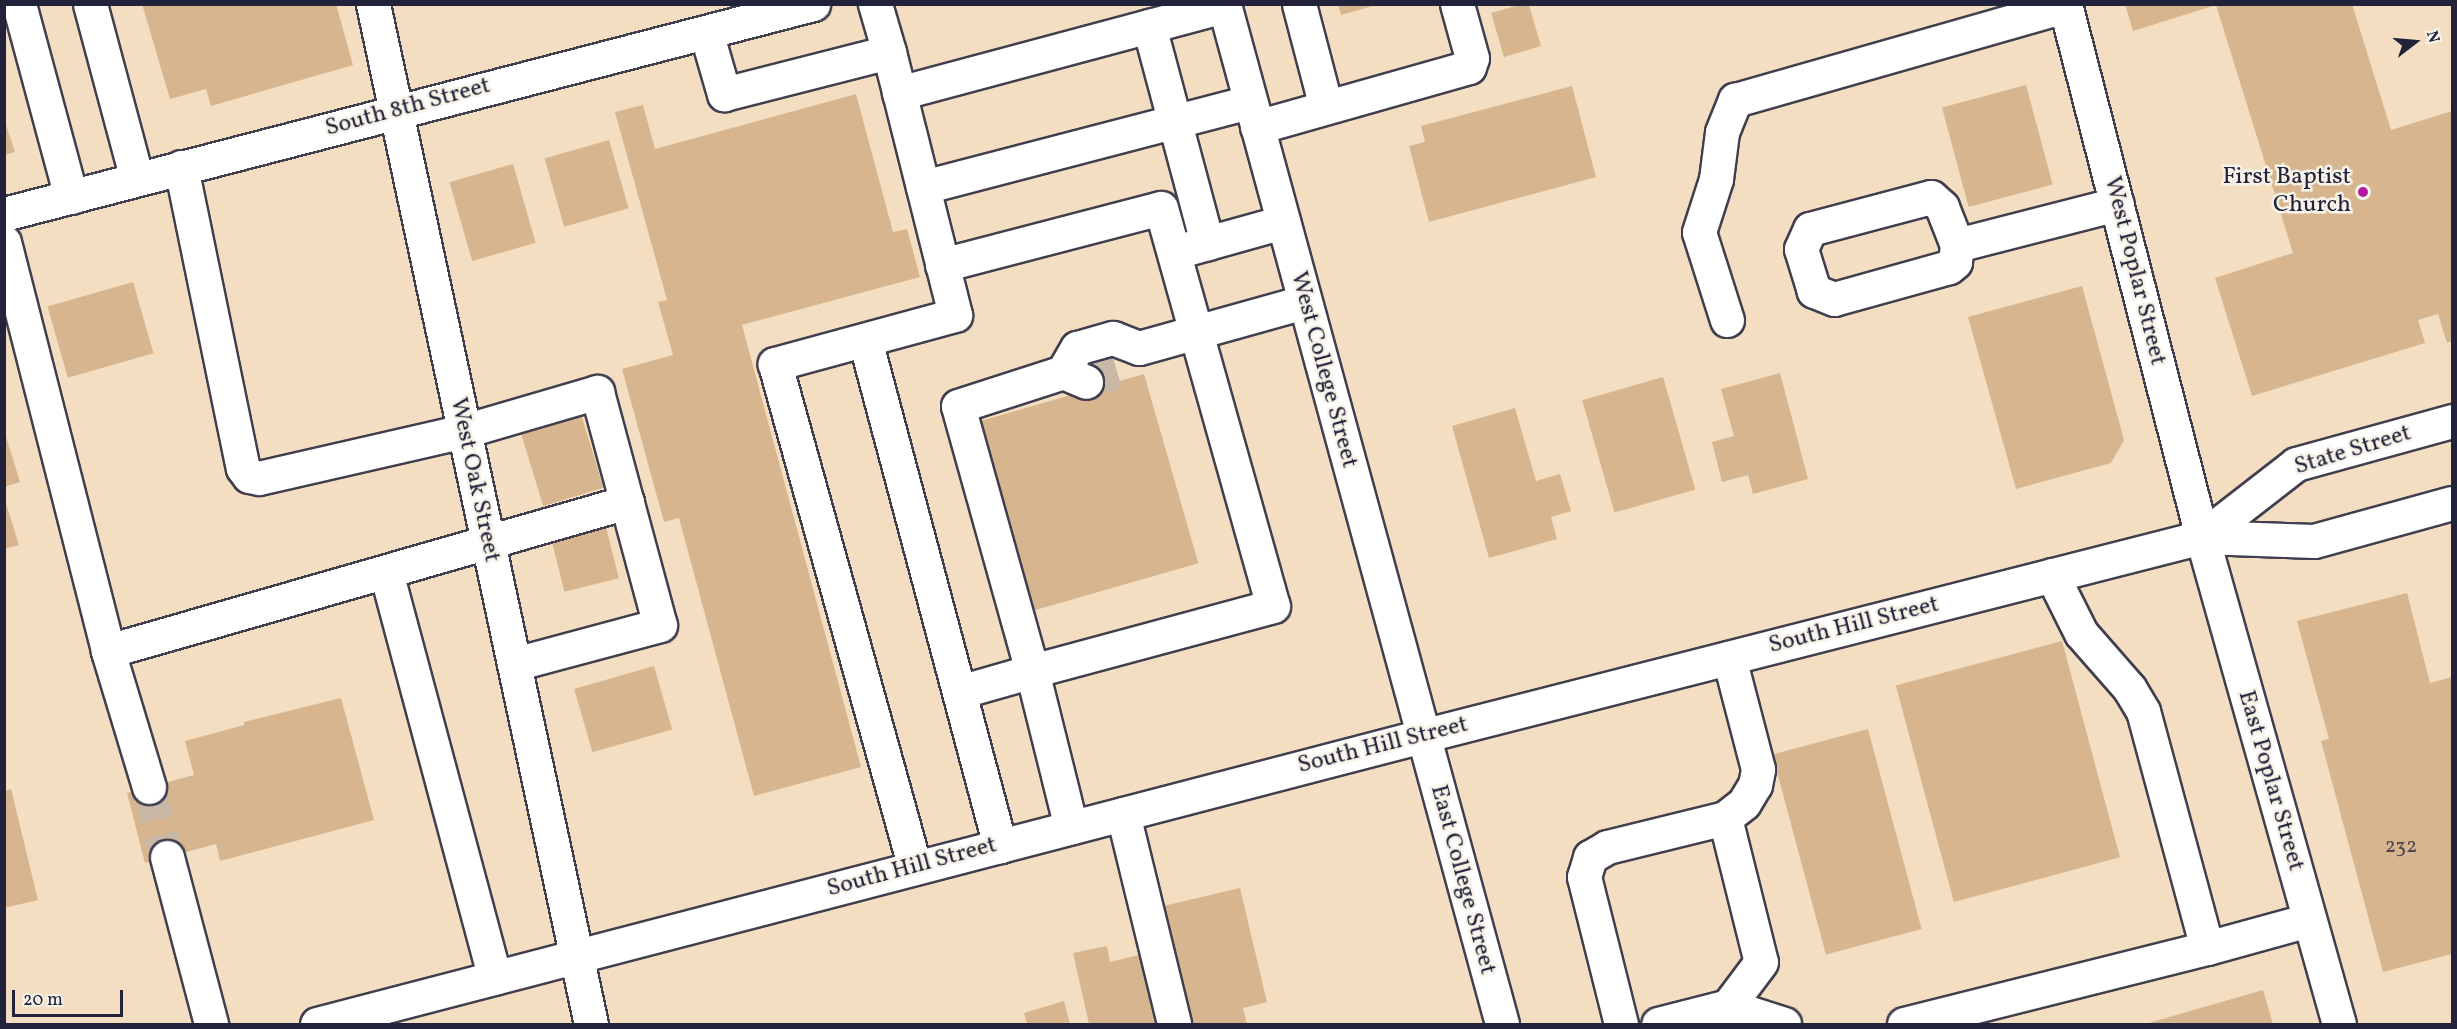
<!DOCTYPE html>
<style>
body{margin:0}
#map{position:relative;width:2457px;height:1029px;overflow:hidden;background:#f3dec1;font-family:Vollkorn,serif}
div>[style]{position:absolute}
[style*='--x']{left:calc(var(--x)*1px);top:calc(var(--y)*1px);width:calc(var(--w)*1px);rotate:calc(var(--a)*1deg)}
.building>*{inset:0;background:#d7b58f;transform-origin:0 0}
.minor-tunnel>*{height:33px;margin-top:-16.5px;transform-origin:0;background:repeating-linear-gradient(90deg,#c9b8a6 0 33px,transparent 0 49px)}
.roads{filter:drop-shadow(2px 0 #413e4f) drop-shadow(-2px 0 #413e4f) drop-shadow(0 2px #413e4f) drop-shadow(0 -2px #413e4f)}
.minor>*{height:33px;margin:-16.5px;padding:0 16.5px;transform-origin:16.5px;border-radius:16.5px;background:#fff}
.major>*{height:33px;margin:-16.5px;padding:0 16.5px;transform-origin:16.5px;border-radius:16.5px;background:#fff}
.dots>*{width:16px;height:16px;translate:-50% -50%;box-sizing:border-box;border:3px solid #f7f3e8;border-radius:50%}
span{translate:-50% -50%;white-space:nowrap;text-align:center;line-height:1.15;-webkit-text-stroke:5px #f7f3e8;paint-order:stroke}
.number-label{font-size:21px;color:#4f4750}
.number-label span{-webkit-text-stroke-width:0}
.street-label{font-size:24px;color:#22223b}
.poi-label{font-size:24px;color:#22223b}
.right{translate:-100% -50%;text-align:right}
.frame{position:absolute;inset:0;border:6px solid #22223b;pointer-events:none}
.north{position:absolute;left:2385px;top:12px;width:60px;height:60px;-webkit-text-stroke:4px #f7f3e8;paint-order:stroke;rotate:74deg;font-size:16px;font-weight:700;line-height:24px;text-align:center;color:#22223b}
.north::after{content:'';display:block;margin:auto;width:21px;height:27px;background:#22223b;clip-path:polygon(50% 0,100% 100%,50% 72%,0 100%)}
.scale{position:absolute;left:12px;top:990px;width:111px;height:27px;box-sizing:border-box;border:3px solid #22223b;border-top:0;padding-left:8px;font-size:18px;line-height:21px;white-space:nowrap;color:#22223b;-webkit-text-stroke:4px #f7f3e8;paint-order:stroke}
</style>
<div id="map">
<div class="building">
<i style="clip-path:polygon(142px 4px,336px 4px,353px 65px,211px 106px,206px 89px,170px 99px)"></i>
<i style="clip-path:polygon(1338px 4px,1376px 4px,1376px 5px,1341px 15px)"></i>
<i style="clip-path:polygon(2125px 4px,2352px 4px,2391px 130px,2452px 111px,2452px 341px,2447px 343px,2438px 314px,2418px 320px,2425px 343px,2252px 396px,2215px 278px,2293px 253px,2216px 5px,2133px 31px)"></i>
<i style="clip-path:polygon(1519px 5px,1529px 5px,1541px 46px,1504px 57px,1491px 13px)"></i>
<i style="left:2026px;top:85px;width:103px;height:87px;rotate:75deg"></i>
<i style="clip-path:polygon(1572px 86px,1596px 177px,1429px 222px,1409px 146px,1425px 142px,1421px 126px)"></i>
<i style="clip-path:polygon(856px 94px,893px 232px,907px 229px,920px 277px,742px 325px,861px 767px,754px 796px,679px 518px,664px 522px,622px 369px,673px 355px,658px 302px,667px 300px,615px 112px,643px 105px,655px 149px)"></i>
<i style="clip-path:polygon(4px 119px,15px 152px,4px 155px)"></i>
<i style="left:609px;top:140px;width:71px;height:67px;rotate:74deg"></i>
<i style="left:513px;top:164px;width:82px;height:66px;rotate:74deg"></i>
<i style="left:133px;top:282px;width:74px;height:89px;rotate:74deg"></i>
<i style="clip-path:polygon(2082px 286px,2124px 440px,2111px 463px,2016px 489px,1968px 317px)"></i>
<i style="clip-path:polygon(1780px 373px,1808px 479px,1753px 494px,1748px 475px,1722px 482px,1712px 442px,1734px 436px,1721px 389px)"></i>
<i style="left:1144px;top:374px;width:197px;height:173px;rotate:74deg"></i>
<i style="left:1663px;top:377px;width:117px;height:84px;rotate:74deg"></i>
<i style="clip-path:polygon(1515px 408px,1536px 481px,1560px 474px,1571px 511px,1551px 517px,1557px 539px,1489px 558px,1452px 426px)"></i>
<i style="left:581px;top:414px;width:77px;height:63px;rotate:73deg"></i>
<i style="clip-path:polygon(4px 430px,20px 482px,4px 487px)"></i>
<i style="clip-path:polygon(4px 497px,19px 545px,4px 549px)"></i>
<i style="left:605px;top:523px;width:57px;height:56px;rotate:76deg"></i>
<i style="clip-path:polygon(2407px 593px,2430px 683px,2452px 677px,2452px 954px,2383px 972px,2321px 741px,2329px 739px,2297px 621px)"></i>
<i style="left:2062px;top:641px;width:224px;height:172px;rotate:75deg"></i>
<i style="left:654px;top:666px;width:66px;height:83px;rotate:74deg"></i>
<i style="clip-path:polygon(341px 698px,374px 820px,220px 861px,216px 844px,145px 863px,127px 793px,194px 775px,185px 741px,244px 725px,244px 722px)"></i>
<i style="left:1868px;top:729px;width:207px;height:99px;rotate:75deg"></i>
<i style="clip-path:polygon(11px 789px,38px 900px,4px 908px,4px 791px)"></i>
<i style="clip-path:polygon(1240px 888px,1267px 1002px,1243px 1008px,1247px 1024px,1183px 1024px,1155px 908px)"></i>
<i style="clip-path:polygon(1107px 946px,1110px 962px,1151px 952px,1167px 1024px,1089px 1024px,1073px 953px)"></i>
<i style="clip-path:polygon(2263px 990px,2273px 1024px,2145px 1024px)"></i>
<i style="clip-path:polygon(1064px 1001px,1070px 1024px,1027px 1024px,1024px 1013px)"></i>
</div>
<div class="minor-tunnel">
<i style="--x:1086;--y:382;--w:40;--a:-18"></i>
<i style="--x:149;--y:787;--w:72;--a:75.6"></i>
</div>
<div class="roads">
<div class="minor">
<i style="--x:19;--y:4;--w:200;--a:74.9"></i>
<i style="--x:90;--y:4;--w:181;--a:75"></i>
<i style="--x:373;--y:4;--w:1043;--a:77.94"></i>
<i style="--x:875;--y:4;--w:50;--a:73.7"></i>
<i style="--x:1224;--y:4;--w:1057;--a:74.75"></i>
<i style="--x:1299;--y:4;--w:106;--a:75.3"></i>
<i style="--x:2065;--y:4;--w:550;--a:75.58"></i>
<i style="--x:2202;--y:537;--w:506;--a:74.29"></i>
<i style="--x:1149;--y:26;--w:225;--a:75"></i>
<i style="--x:706;--y:32;--w:65;--a:73.8"></i>
<i style="--x:724;--y:94;--w:170;--a:-14.3"></i>
<i style="--x:889;--y:52;--w:271;--a:75.9"></i>
<i style="--x:955;--y:315;--w:187;--a:164.8"></i>
<i style="--x:775;--y:364;--w:523;--a:74.48"></i>
<i style="--x:899;--y:93;--w:336;--a:-15"></i>
<i style="--x:1257;--y:127;--w:220;--a:-15.8"></i>
<i style="--x:1469;--y:67;--w:9;--a:-72"></i>
<i style="--x:1472;--y:58;--w:56;--a:-105.5"></i>
<i style="--x:181;--y:167;--w:307;--a:78.4"></i>
<i style="--x:243;--y:468;--w:10;--a:53"></i>
<i style="--x:249;--y:476;--w:10;--a:11"></i>
<i style="--x:259;--y:478;--w:210;--a:-12.9"></i>
<i style="--x:464;--y:431;--w:139;--a:-16.3"></i>
<i style="--x:597;--y:392;--w:241;--a:74.9"></i>
<i style="--x:660;--y:625;--w:151;--a:165"></i>
<i style="--x:923;--y:187;--w:337;--a:-14.6"></i>
<i style="--x:4;--y:214;--w:836;--a:-14.55"></i>
<i style="--x:4;--y:242;--w:422;--a:75.7"></i>
<i style="--x:1957;--y:245;--w:17;--a:97"></i>
<i style="--x:1955;--y:262;--w:8;--a:140"></i>
<i style="--x:1949;--y:267;--w:119;--a:164.5"></i>
<i style="--x:1834;--y:299;--w:22;--a:-158"></i>
<i style="--x:1814;--y:291;--w:44;--a:-107.2"></i>
<i style="--x:1801;--y:249;--w:22;--a:-66"></i>
<i style="--x:1810;--y:229;--w:125;--a:-14.8"></i>
<i style="--x:1931;--y:197;--w:15;--a:42"></i>
<i style="--x:1942;--y:207;--w:41;--a:68.5"></i>
<i style="--x:1957;--y:245;--w:165;--a:-14.4"></i>
<i style="--x:1186;--y:249;--w:101;--a:-15.6"></i>
<i style="--x:942;--y:265;--w:226;--a:-14.6"></i>
<i style="--x:1161;--y:208;--w:413;--a:74.3"></i>
<i style="--x:1273;--y:606;--w:250;--a:164.9"></i>
<i style="--x:1032;--y:671;--w:161;--a:76"></i>
<i style="--x:1727;--y:320;--w:92;--a:-107.7"></i>
<i style="--x:1699;--y:232;--w:56;--a:-72.2"></i>
<i style="--x:1716;--y:179;--w:47;--a:-82.7"></i>
<i style="--x:1722;--y:132;--w:35;--a:-68"></i>
<i style="--x:1735;--y:100;--w:344;--a:-15.9"></i>
<i style="--x:865;--y:340;--w:524;--a:75.06"></i>
<i style="--x:1063;--y:372;--w:28;--a:-60"></i>
<i style="--x:1077;--y:348;--w:37;--a:-16"></i>
<i style="--x:1113;--y:338;--w:28;--a:21"></i>
<i style="--x:1139;--y:348;--w:171;--a:-15.6"></i>
<i style="--x:386;--y:572;--w:420;--a:75"></i>
<i style="--x:959;--y:692;--w:76;--a:-16"></i>
<i style="--x:1032;--y:671;--w:275;--a:-105.6"></i>
<i style="--x:958;--y:406;--w:110;--a:-17.9"></i>
<i style="--x:1063;--y:372;--w:25;--a:23"></i>
<i style="--x:149;--y:787;--w:142;--a:-106.8"></i>
<i style="--x:108;--y:651;--w:540;--a:-16.02"></i>
<i style="--x:1123;--y:814;--w:216;--a:76.3"></i>
<i style="--x:1725;--y:818;--w:24;--a:-38"></i>
<i style="--x:1744;--y:803;--w:21;--a:-59"></i>
<i style="--x:1755;--y:785;--w:16;--a:-79"></i>
<i style="--x:1758;--y:769;--w:115;--a:-104.6"></i>
<i style="--x:167;--y:857;--w:173;--a:75.2"></i>
<i style="--x:2207;--y:948;--w:106;--a:-15.4"></i>
<i style="--x:1728;--y:1006;--w:59;--a:17.8"></i>
<i style="--x:1621;--y:1024;--w:152;--a:-104.1"></i>
<i style="--x:1584;--y:877;--w:21;--a:-73"></i>
<i style="--x:1590;--y:857;--w:20;--a:-30"></i>
<i style="--x:1607;--y:847;--w:122;--a:-13.8"></i>
<i style="--x:1725;--y:818;--w:148;--a:76"></i>
<i style="--x:1761;--y:962;--w:55;--a:126.9"></i>
<i style="--x:1728;--y:1006;--w:72;--a:165.6"></i>
<i style="--x:1904;--y:1024;--w:312;--a:-14.1"></i>
<i style="--x:2207;--y:948;--w:245;--a:-105.1"></i>
<i style="--x:2143;--y:711;--w:26;--a:-121"></i>
<i style="--x:2130;--y:689;--w:74;--a:-131.2"></i>
<i style="--x:2081;--y:633;--w:65;--a:-116.6"></i>
</div>
<div class="major">
<i style="--x:2202;--y:537;--w:119;--a:-37.8"></i>
<i style="--x:2296;--y:464;--w:162;--a:-15.4"></i>
<i style="--x:317;--y:1024;--w:1142;--a:-14.61"></i>
<i style="--x:1422;--y:736;--w:805;--a:-14.31"></i>
<i style="--x:2202;--y:537;--w:112;--a:2"></i>
<i style="--x:2314;--y:541;--w:143;--a:-15.4"></i>
</div>
</div>
<div class="dots">
<i style="left:2363px;top:192px;background:#b5179e"></i>
</div>
<div class="number-label">
<span style="left:2401px;top:847px">232</span>
</div>
<div class="street-label">
<span style="left:408px;top:108px;rotate:-15deg">South 8th Street</span>
<span style="left:2134px;top:271px;rotate:76deg">West Poplar Street</span>
<span style="left:1323px;top:370px;rotate:75deg">West College Street</span>
<span style="left:2353px;top:451px;rotate:-17deg">State Street</span>
<span style="left:474px;top:480px;rotate:78deg">West Oak Street</span>
<span style="left:1854px;top:626px;rotate:-14deg">South Hill Street</span>
<span style="left:1383px;top:746px;rotate:-14deg">South Hill Street</span>
<span style="left:2270px;top:781px;rotate:74deg">East Poplar Street</span>
<span style="left:912px;top:868px;rotate:-15deg">South Hill Street</span>
<span style="left:1462px;top:880px;rotate:75deg">East College Street</span>
</div>
<div class="poi-label">
<span class="right" style="left:2351px;top:192px">First Baptist<br>Church</span>
</div>
<div class="frame"></div>
<div class="north">N</div>
<div class="scale">20 m</div>
</div>
